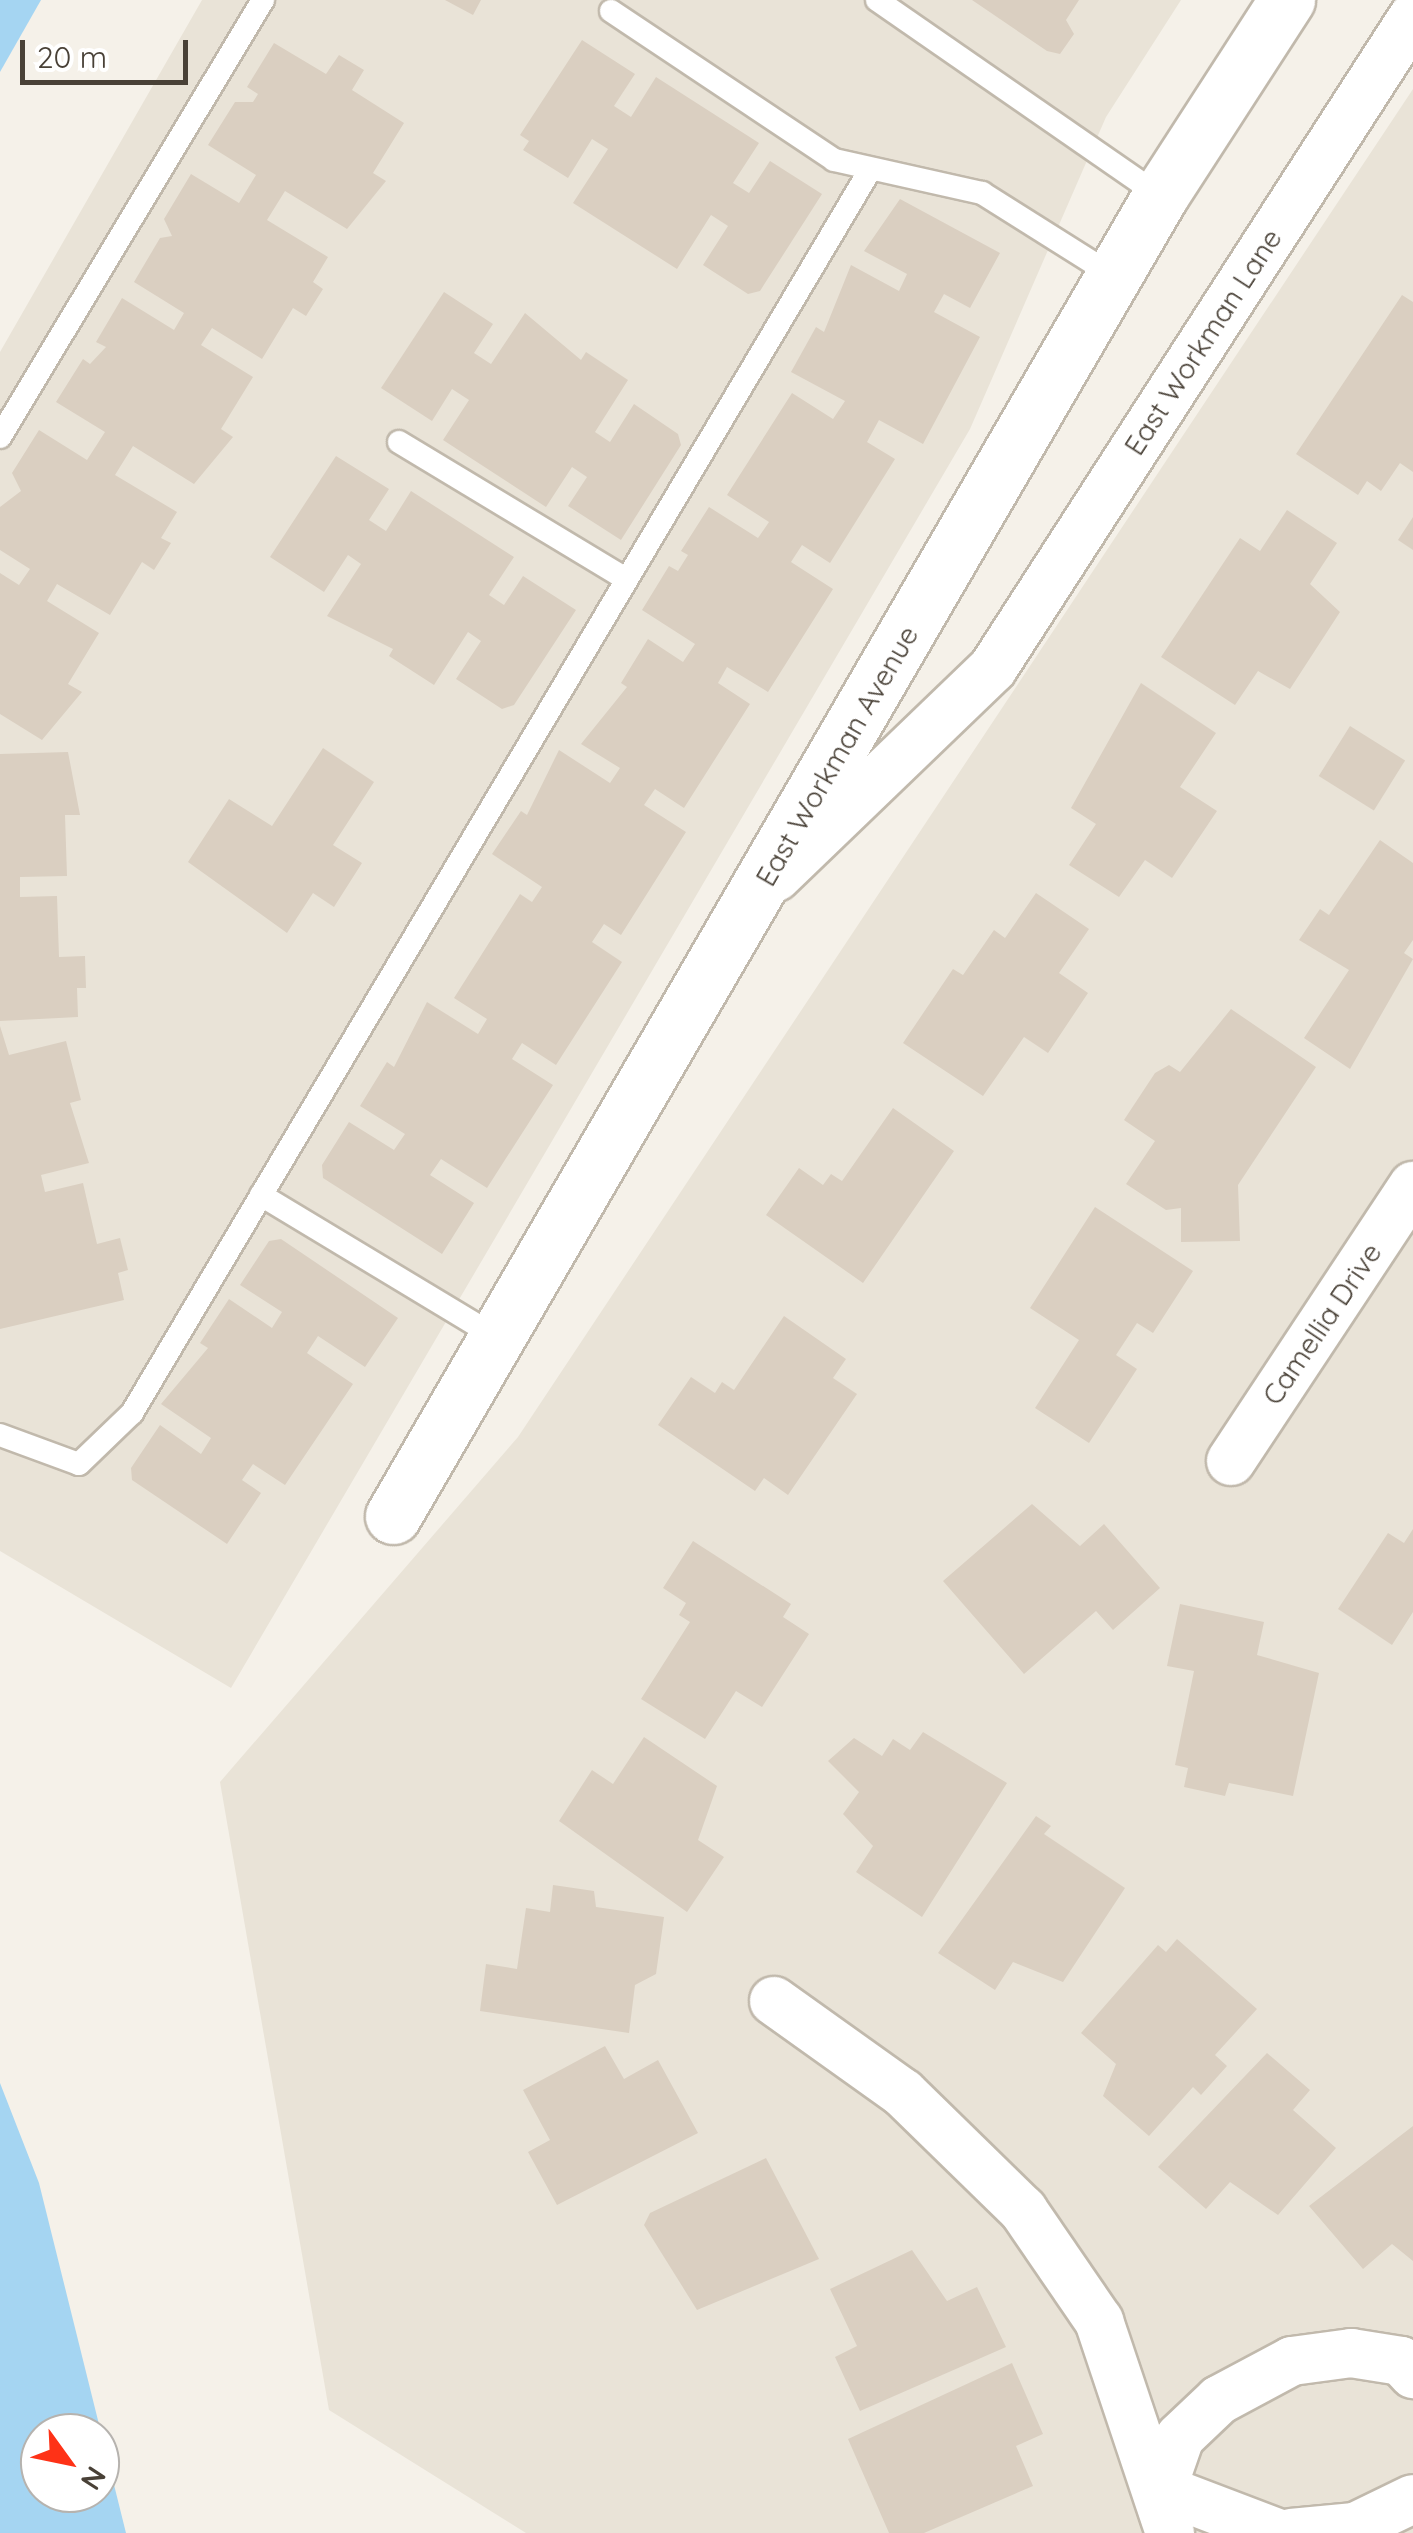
<!DOCTYPE html>
<style>
body{margin:0}
#map{position:relative;width:1413px;height:2533px;overflow:hidden;background:#f5f1e9;font-family:Quicksand,sans-serif}
div>[style]{position:absolute}
[style*='--x']{left:calc(var(--x)*1px);top:calc(var(--y)*1px);width:calc(var(--w)*1px);rotate:calc(var(--a)*1deg)}
.residential>*{inset:0;background:#e9e3d7}
.water>*{inset:0;background:#a5d5f2}
.building>*{inset:0;background:#dacfc1;transform-origin:0 0}
.roads{filter:drop-shadow(2px 0 #c1b9ac) drop-shadow(-2px 0 #c1b9ac) drop-shadow(0 2px #c1b9ac) drop-shadow(0 -2px #c1b9ac)}
.service>*{height:22px;margin:-11px;padding:0 11px;transform-origin:11px;border-radius:11px;background:#fff}
.minor>*{height:48px;margin:-24px;padding:0 24px;transform-origin:24px;border-radius:24px;background:#fff}
.tertiary>*{height:55px;margin:-27.5px;padding:0 27.5px;transform-origin:27.5px;border-radius:27.5px;background:#fff}
span{translate:-50% -50%;white-space:nowrap;text-align:center;line-height:1.15;-webkit-text-stroke:8px #fff;paint-order:stroke}
.street-label{font-size:28px;color:#494137}
.north{position:absolute;left:20px;top:2413px;width:100px;height:100px;box-sizing:border-box;background:#fff;border:2px solid #b6b3af;border-radius:50%;rotate:123deg;font-size:28px;font-weight:700;line-height:40px;text-align:center;color:#494137}
.north::after{content:'';display:block;margin:auto;width:35px;height:45px;background:#fe3217;clip-path:polygon(50% 0,100% 100%,50% 72%,0 100%)}
.scale{position:absolute;left:20px;top:40px;width:168px;height:45px;box-sizing:border-box;border:5px solid #494137;border-top:0;padding-left:12px;font-size:30px;line-height:35px;white-space:nowrap;color:#494137;-webkit-text-stroke:8px #fff;paint-order:stroke}
</style>
<div id="map">
<div class="residential">
<i style="clip-path:polygon(202px 0,1181px 0,1106px 117px,970px 429px,231px 1688px,0 1551px,0 352px)"></i>
<i style="clip-path:polygon(1413px 89px,1413px 2533px,526px 2533px,329px 2410px,220px 1782px,518px 1437px)"></i>
</div>
<div class="water">
<i style="clip-path:polygon(0 0,41px 0,0 72px)"></i>
<i style="clip-path:polygon(evenodd,0 2083px,39px 2183px,126px 2533px,0 2533px,0 2083px,100px 2433px,100px 2493px,40px 2493px,40px 2433px,100px 2433px)"></i>
</div>
<div class="building">
<i style="clip-path:polygon(445px 0,481px 0,473px 15px)"></i>
<i style="clip-path:polygon(972px 0,1079px 0,1066px 20px,1074px 34px,1060px 54px,1047px 51px)"></i>
<i style="clip-path:polygon(582px 40px,635px 74px,614px 106px,631px 117px,656px 77px,759px 143px,733px 183px,749px 193px,770px 161px,822px 194px,760px 291px,748px 294px,703px 265px,728px 226px,711px 215px,677px 269px,573px 203px,608px 149px,592px 139px,568px 178px,523px 150px,529px 141px,520px 135px)"></i>
<i style="clip-path:polygon(274px 43px,326px 74px,339px 55px,364px 70px,352px 90px,404px 123px,373px 173px,386px 181px,347px 229px,285px 191px,267px 220px,328px 257px,313px 282px,323px 289px,306px 316px,293px 308px,262px 359px,212px 328px,201px 345px,253px 377px,221px 429px,233px 437px,194px 484px,133px 446px,115px 475px,177px 512px,161px 538px,171px 543px,154px 570px,142px 562px,110px 615px,57px 584px,47px 601px,99px 633px,68px 684px,82px 692px,42px 740px,0 714px,0 573px,19px 585px,30px 569px,0 550px,0 507px,21px 491px,12px 473px,39px 430px,87px 460px,105px 432px,56px 402px,83px 359px,90px 364px,106px 347px,96px 342px,122px 298px,174px 330px,184px 313px,134px 282px,160px 238px,172px 236px,164px 219px,191px 174px,239px 203px,256px 175px,208px 145px,235px 102px,253px 102px,258px 94px,247px 87px)"></i>
<i style="clip-path:polygon(900px 199px,1000px 253px,970px 308px,944px 294px,934px 312px,980px 337px,923px 444px,879px 420px,867px 442px,895px 459px,830px 563px,802px 545px,791px 562px,833px 589px,768px 692px,727px 667px,718px 683px,750px 704px,684px 808px,655px 789px,644px 805px,686px 832px,621px 935px,604px 924px,592px 942px,622px 962px,556px 1065px,522px 1043px,512px 1059px,553px 1085px,487px 1188px,441px 1159px,430px 1175px,474px 1203px,442px 1254px,323px 1178px,322px 1165px,349px 1122px,394px 1150px,405px 1134px,360px 1106px,387px 1062px,394px 1067px,427px 1002px,478px 1034px,487px 1019px,454px 998px,520px 894px,532px 902px,542px 887px,492px 854px,521px 811px,527px 815px,559px 750px,610px 783px,620px 768px,581px 744px,627px 687px,621px 683px,648px 639px,683px 662px,695px 644px,642px 610px,669px 566px,678px 571px,688px 555px,681px 551px,709px 507px,758px 538px,769px 522px,727px 495px,792px 393px,833px 419px,845px 401px,791px 372px,816px 327px,824px 332px,851px 265px,899px 291px,907px 274px,864px 251px)"></i>
<i style="clip-path:polygon(444px 292px,493px 324px,474px 353px,491px 364px,525px 313px,581px 360px,586px 352px,628px 380px,595px 432px,610px 442px,634px 404px,678px 434px,681px 445px,621px 540px,568px 506px,587px 477px,572px 467px,546px 507px,443px 440px,469px 400px,452px 389px,432px 421px,381px 388px)"></i>
<i style="clip-path:polygon(1402px 295px,1413px 302px,1413px 472px,1400px 463px,1381px 491px,1367px 481px,1358px 495px,1296px 454px)"></i>
<i style="clip-path:polygon(336px 456px,389px 489px,369px 520px,386px 531px,411px 491px,514px 557px,489px 595px,504px 605px,523px 576px,576px 610px,514px 705px,502px 709px,456px 679px,481px 641px,468px 632px,434px 685px,389px 656px,393px 649px,327px 616px,361px 564px,348px 555px,324px 592px,270px 557px)"></i>
<i style="clip-path:polygon(1287px 510px,1337px 543px,1310px 584px,1340px 612px,1290px 689px,1258px 671px,1235px 705px,1161px 657px,1240px 538px,1260px 551px)"></i>
<i style="clip-path:polygon(1413px 517px,1413px 550px,1398px 540px)"></i>
<i style="clip-path:polygon(1141px 683px,1216px 733px,1180px 787px,1217px 811px,1172px 878px,1145px 860px,1119px 897px,1069px 865px,1096px 824px,1071px 808px)"></i>
<i style="left:1350px;top:726px;width:65px;height:59px;rotate:32deg"></i>
<i style="clip-path:polygon(323px 748px,374px 782px,333px 845px,362px 863px,334px 907px,313px 893px,287px 933px,188px 862px,229px 799px,272px 826px)"></i>
<i style="clip-path:polygon(68px 752px,80px 815px,65px 815px,67px 876px,20px 877px,20px 897px,57px 896px,59px 957px,85px 956px,86px 988px,77px 988px,78px 1017px,0 1021px,0 754px)"></i>
<i style="clip-path:polygon(1380px 840px,1413px 863px,1413px 940px,1404px 953px,1413px 959px,1350px 1069px,1304px 1038px,1349px 970px,1299px 940px,1320px 909px,1329px 915px)"></i>
<i style="clip-path:polygon(1036px 893px,1089px 929px,1059px 973px,1088px 993px,1048px 1053px,1024px 1037px,983px 1096px,903px 1043px,953px 969px,963px 975px,994px 930px,1005px 938px)"></i>
<i style="clip-path:polygon(1231px 1009px,1316px 1067px,1238px 1185px,1240px 1241px,1181px 1242px,1181px 1208px,1166px 1210px,1126px 1184px,1155px 1141px,1124px 1120px,1155px 1073px,1169px 1065px,1180px 1072px)"></i>
<i style="clip-path:polygon(0 1026px,9px 1055px,66px 1041px,81px 1100px,70px 1103px,89px 1163px,41px 1175px,45px 1192px,83px 1183px,97px 1244px,120px 1238px,128px 1270px,118px 1273px,124px 1300px,0 1329px)"></i>
<i style="clip-path:polygon(893px 1108px,954px 1151px,863px 1283px,766px 1215px,799px 1168px,823px 1185px,831px 1174px,842px 1181px)"></i>
<i style="clip-path:polygon(1095px 1207px,1193px 1271px,1153px 1333px,1137px 1323px,1116px 1355px,1137px 1369px,1089px 1443px,1035px 1408px,1079px 1340px,1030px 1308px)"></i>
<i style="clip-path:polygon(281px 1239px,398px 1318px,365px 1367px,318px 1336px,307px 1353px,353px 1384px,285px 1485px,253px 1464px,242px 1480px,261px 1493px,227px 1544px,132px 1480px,131px 1468px,160px 1425px,201px 1454px,211px 1438px,161px 1404px,208px 1348px,200px 1343px,229px 1299px,272px 1328px,282px 1312px,240px 1285px,269px 1241px)"></i>
<i style="clip-path:polygon(784px 1316px,846px 1359px,833px 1378px,857px 1394px,788px 1495px,764px 1478px,755px 1491px,658px 1425px,691px 1377px,715px 1393px,722px 1382px,734px 1390px)"></i>
<i style="clip-path:polygon(1032px 1504px,1080px 1546px,1104px 1524px,1160px 1588px,1113px 1630px,1096px 1611px,1024px 1674px,943px 1581px)"></i>
<i style="clip-path:polygon(1413px 1529px,1413px 1612px,1392px 1645px,1338px 1609px,1388px 1533px,1404px 1543px)"></i>
<i style="clip-path:polygon(693px 1541px,791px 1604px,783px 1617px,809px 1634px,762px 1707px,736px 1691px,705px 1739px,641px 1699px,690px 1622px,679px 1615px,686px 1603px,663px 1588px)"></i>
<i style="clip-path:polygon(1180px 1604px,1264px 1622px,1257px 1655px,1319px 1673px,1293px 1796px,1229px 1783px,1225px 1796px,1184px 1787px,1188px 1768px,1175px 1765px,1194px 1671px,1167px 1666px)"></i>
<i style="clip-path:polygon(923px 1732px,1007px 1783px,922px 1917px,856px 1872px,873px 1846px,843px 1814px,859px 1792px,828px 1761px,854px 1738px,882px 1756px,893px 1739px,910px 1750px)"></i>
<i style="clip-path:polygon(644px 1737px,717px 1786px,698px 1840px,724px 1857px,687px 1912px,559px 1821px,592px 1770px,613px 1784px)"></i>
<i style="clip-path:polygon(1036px 1816px,1051px 1826px,1044px 1834px,1125px 1888px,1063px 1982px,1013px 1962px,995px 1990px,938px 1953px)"></i>
<i style="clip-path:polygon(553px 1885px,594px 1891px,596px 1907px,664px 1917px,656px 1974px,635px 1985px,629px 2033px,480px 2011px,486px 1964px,517px 1969px,526px 1908px,550px 1912px)"></i>
<i style="clip-path:polygon(1177px 1939px,1257px 2009px,1215px 2055px,1227px 2066px,1201px 2095px,1193px 2087px,1149px 2136px,1103px 2096px,1116px 2064px,1081px 2033px,1158px 1945px,1166px 1952px)"></i>
<i style="clip-path:polygon(605px 2046px,624px 2079px,658px 2060px,698px 2133px,557px 2205px,528px 2152px,550px 2140px,523px 2090px)"></i>
<i style="clip-path:polygon(1267px 2053px,1310px 2090px,1293px 2110px,1336px 2148px,1278px 2215px,1230px 2182px,1206px 2209px,1158px 2167px)"></i>
<i style="clip-path:polygon(1413px 2126px,1413px 2261px,1392px 2244px,1363px 2269px,1309px 2206px)"></i>
<i style="clip-path:polygon(766px 2158px,819px 2259px,697px 2310px,644px 2225px,650px 2213px)"></i>
<i style="clip-path:polygon(912px 2250px,947px 2301px,977px 2287px,1006px 2347px,860px 2411px,835px 2357px,857px 2346px,830px 2289px)"></i>
<i style="clip-path:polygon(1012px 2363px,1043px 2434px,1016px 2446px,1033px 2486px,924px 2533px,889px 2533px,848px 2439px)"></i>
</div>
<div class="roads">
<div class="service">
<i style="--x:877;--y:0;--w:344;--a:34.7"></i>
<i style="--x:611;--y:11;--w:268;--a:33.7"></i>
<i style="--x:834;--y:160;--w:152;--a:12.6"></i>
<i style="--x:982;--y:193;--w:156;--a:32.2"></i>
<i style="--x:0;--y:437;--w:510;--a:-58.96"></i>
<i style="--x:399;--y:442;--w:265;--a:31.1"></i>
<i style="--x:261;--y:1195;--w:277;--a:31.1"></i>
<i style="--x:0;--y:1435;--w:84;--a:20.2"></i>
<i style="--x:79;--y:1464;--w:74;--a:-43.9"></i>
<i style="--x:132;--y:1413;--w:1446;--a:-59.3"></i>
</div>
<div class="minor">
<i style="--x:776;--y:877;--w:301;--a:-43.9"></i>
<i style="--x:993;--y:668;--w:775;--a:-57.17"></i>
<i style="--x:1231;--y:1461;--w:330;--a:-56.5"></i>
<i style="--x:774;--y:2001;--w:158;--a:35.5"></i>
<i style="--x:903;--y:2093;--w:168;--a:44.3"></i>
<i style="--x:1023;--y:2210;--w:135;--a:55.6"></i>
<i style="--x:1099;--y:2321;--w:224;--a:71.5"></i>
<i style="--x:1277;--y:2533;--w:123;--a:-159.1"></i>
<i style="--x:1162;--y:2489;--w:55;--a:-70.9"></i>
<i style="--x:1180;--y:2437;--w:54;--a:-43.5"></i>
<i style="--x:1219;--y:2400;--w:83;--a:-28.1"></i>
<i style="--x:1292;--y:2361;--w:60;--a:-7.7"></i>
<i style="--x:1351;--y:2353;--w:51;--a:9.1"></i>
<i style="--x:1401;--y:2361;--w:18;--a:47"></i>
<i style="--x:1291;--y:2533;--w:64;--a:-5.4"></i>
<i style="--x:1355;--y:2527;--w:64;--a:-25.8"></i>
</div>
<div class="tertiary">
<i style="--x:393;--y:1516;--w:1527;--a:-59.84"></i>
<i style="--x:1160;--y:196;--w:234;--a:-57.1"></i>
</div>
</div>
<div class="street-label">
<span style="left:1203px;top:342px;rotate:-57deg">East Workman Lane</span>
<span style="left:837px;top:756px;rotate:-60deg">East Workman Avenue</span>
<span style="left:1322px;top:1324px;rotate:-56deg">Camellia Drive</span>
</div>
<div class="north">N</div>
<div class="scale">20 m</div>
</div>
